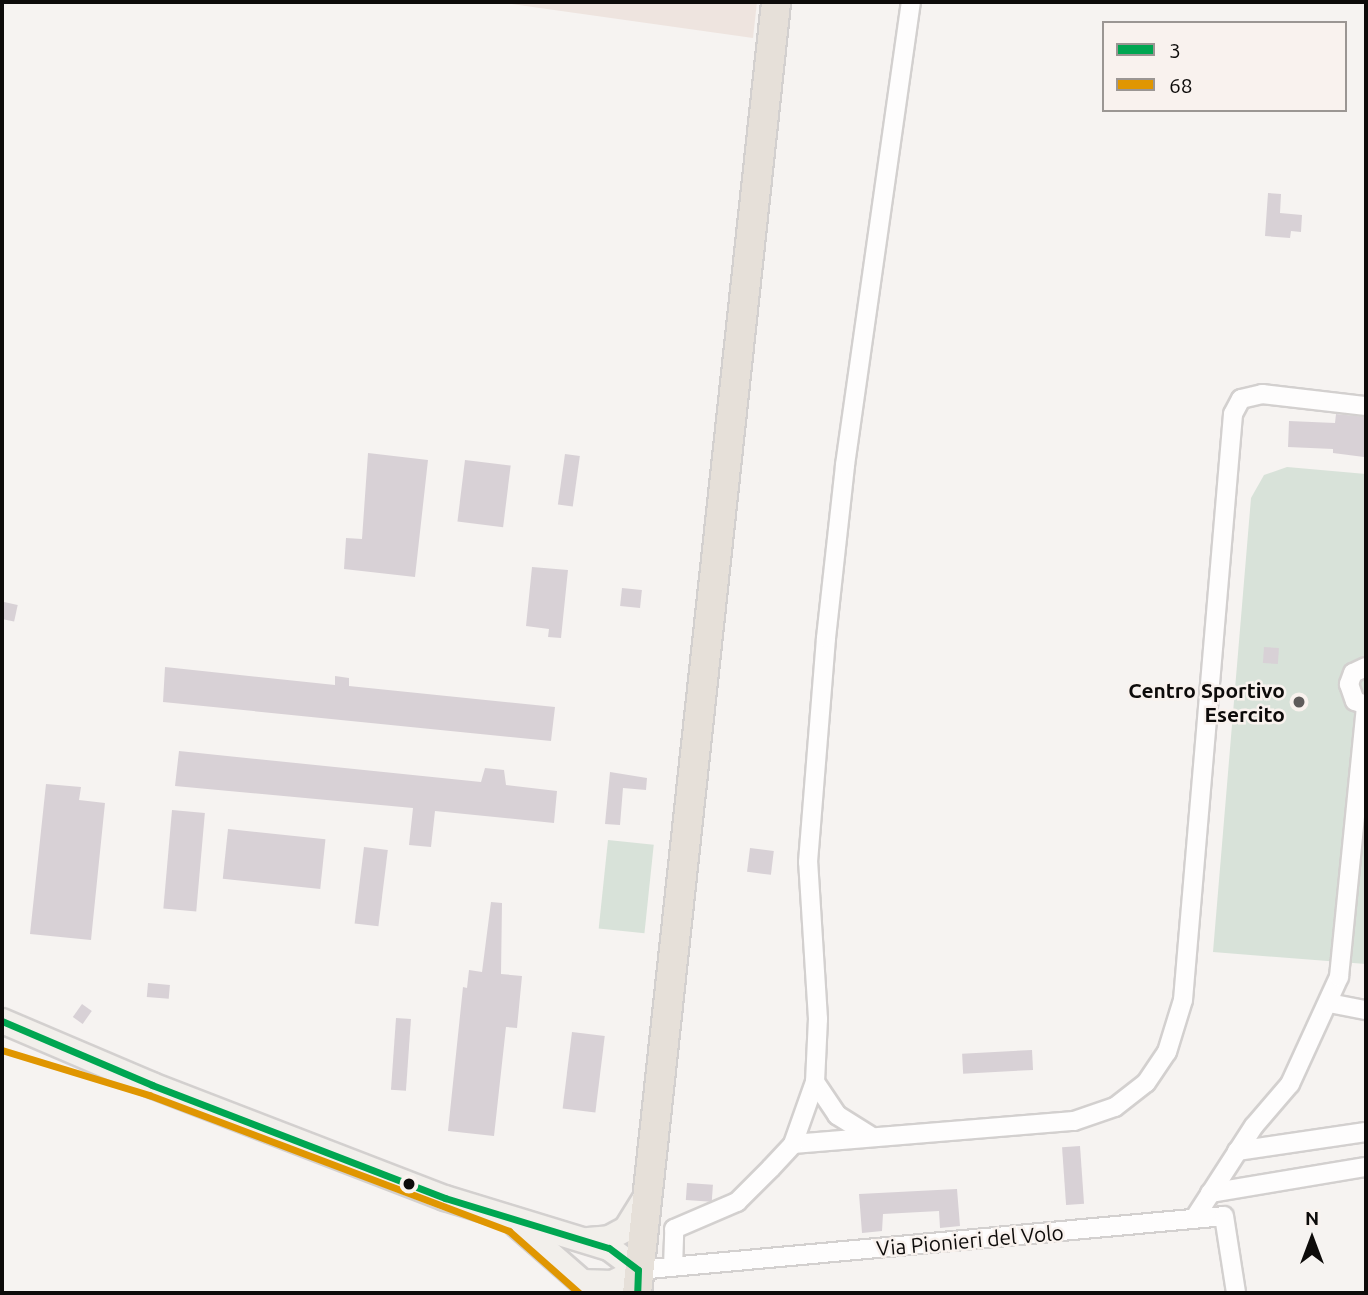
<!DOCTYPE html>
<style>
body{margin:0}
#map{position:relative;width:1368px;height:1295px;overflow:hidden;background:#f6f3f1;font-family:Ubuntu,sans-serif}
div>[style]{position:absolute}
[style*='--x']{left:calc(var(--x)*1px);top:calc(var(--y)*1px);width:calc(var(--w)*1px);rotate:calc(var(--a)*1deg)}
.built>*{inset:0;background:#eee4df}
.green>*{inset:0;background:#d8e2d9;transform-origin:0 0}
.building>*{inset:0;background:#d8d1d6;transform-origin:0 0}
.roads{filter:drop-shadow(2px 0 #d3d0cf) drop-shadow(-2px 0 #d3d0cf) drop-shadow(0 2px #d3d0cf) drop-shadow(0 -2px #d3d0cf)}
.street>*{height:18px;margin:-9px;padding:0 9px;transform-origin:9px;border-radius:9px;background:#fefdfd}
.secondary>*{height:24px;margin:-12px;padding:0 12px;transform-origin:12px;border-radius:12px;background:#f2efeb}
.primary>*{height:28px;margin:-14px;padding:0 14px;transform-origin:14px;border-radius:14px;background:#e6e0d9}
.bus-1>*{height:7px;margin:-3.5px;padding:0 3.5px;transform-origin:3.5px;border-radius:3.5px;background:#00a651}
.bus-2>*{height:7px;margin:-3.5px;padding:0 3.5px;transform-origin:3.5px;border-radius:3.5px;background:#e09601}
.dots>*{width:19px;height:19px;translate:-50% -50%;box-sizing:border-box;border:4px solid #f9f2ee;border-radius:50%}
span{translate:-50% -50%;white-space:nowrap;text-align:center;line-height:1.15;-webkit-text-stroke:5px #f9f2ee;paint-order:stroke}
.poi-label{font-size:21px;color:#0d0b0a;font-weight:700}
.right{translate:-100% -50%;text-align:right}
.street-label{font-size:21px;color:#0d0b0a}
.frame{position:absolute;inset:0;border:4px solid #0d0b0a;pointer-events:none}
.legend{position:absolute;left:1102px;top:21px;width:245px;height:91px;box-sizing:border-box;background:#f9f2ee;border:2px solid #9b9693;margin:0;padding:9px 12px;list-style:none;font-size:21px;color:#0d0b0a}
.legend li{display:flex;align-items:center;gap:14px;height:35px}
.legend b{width:35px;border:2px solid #9b9693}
.north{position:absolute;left:1277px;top:1204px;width:70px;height:70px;-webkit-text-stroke:5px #f9f2ee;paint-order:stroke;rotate:0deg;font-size:19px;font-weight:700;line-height:28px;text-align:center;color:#0d0b0a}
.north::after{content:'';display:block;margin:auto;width:24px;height:32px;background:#0d0b0a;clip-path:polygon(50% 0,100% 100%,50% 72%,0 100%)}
</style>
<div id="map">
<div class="built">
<i style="clip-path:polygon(498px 2px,757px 2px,753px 38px)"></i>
</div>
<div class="green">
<i style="clip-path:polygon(1287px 467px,1366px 474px,1366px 964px,1213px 952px,1251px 498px,1264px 475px)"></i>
<i style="left:608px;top:840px;width:46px;height:89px;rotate:6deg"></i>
</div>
<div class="building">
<i style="clip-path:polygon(1268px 193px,1281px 194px,1280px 213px,1302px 215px,1301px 232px,1291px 231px,1290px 238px,1265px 236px)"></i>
<i style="clip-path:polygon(1336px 414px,1366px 417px,1364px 457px,1333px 453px,1333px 449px,1288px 447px,1289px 421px,1335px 423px)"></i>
<i style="clip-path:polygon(368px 453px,428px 460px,415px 577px,344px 569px,346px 538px,362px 539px)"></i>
<i style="left:565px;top:454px;width:15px;height:51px;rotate:8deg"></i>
<i style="left:465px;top:460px;width:46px;height:62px;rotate:7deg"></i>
<i style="clip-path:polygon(532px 567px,568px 570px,561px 638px,548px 637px,549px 629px,526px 626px)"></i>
<i style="left:622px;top:588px;width:20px;height:18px;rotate:6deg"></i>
<i style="left:4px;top:602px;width:14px;height:17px;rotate:12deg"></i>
<i style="left:1264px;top:647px;width:15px;height:16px;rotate:4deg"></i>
<i style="clip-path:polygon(165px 667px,335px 685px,335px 676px,349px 678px,349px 686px,555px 707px,551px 741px,163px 702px)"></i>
<i style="clip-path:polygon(179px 751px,481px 782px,485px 768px,504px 770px,506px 785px,557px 791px,554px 823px,435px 811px,431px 847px,409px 845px,413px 808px,175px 786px)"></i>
<i style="clip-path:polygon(610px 772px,647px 778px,646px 790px,623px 788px,620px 825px,605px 824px)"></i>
<i style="clip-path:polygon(46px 784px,81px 787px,79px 800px,105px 803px,91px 940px,30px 934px)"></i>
<i style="left:172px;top:810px;width:33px;height:99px;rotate:5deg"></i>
<i style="left:228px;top:829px;width:98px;height:50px;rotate:6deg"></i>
<i style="left:364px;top:847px;width:24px;height:77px;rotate:7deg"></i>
<i style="left:750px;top:848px;width:24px;height:24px;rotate:7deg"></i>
<i style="clip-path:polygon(491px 902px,502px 903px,501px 974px,522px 976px,517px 1028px,506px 1027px,494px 1136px,448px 1131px,463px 987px,467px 988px,469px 970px,482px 972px)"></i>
<i style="left:148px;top:983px;width:22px;height:14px;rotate:5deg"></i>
<i style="left:82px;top:1004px;width:12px;height:16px;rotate:35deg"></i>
<i style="left:396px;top:1018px;width:15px;height:72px;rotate:4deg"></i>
<i style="left:572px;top:1032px;width:33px;height:77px;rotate:7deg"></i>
<i style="left:1032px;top:1050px;width:20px;height:70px;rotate:87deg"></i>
<i style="left:1080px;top:1146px;width:58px;height:18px;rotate:86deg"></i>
<i style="left:687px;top:1183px;width:26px;height:17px;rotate:4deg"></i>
<i style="clip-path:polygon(957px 1189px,960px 1226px,940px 1228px,939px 1211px,883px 1214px,882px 1231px,862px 1233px,859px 1194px)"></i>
</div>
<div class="roads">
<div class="street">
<i style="--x:1366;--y:667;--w:14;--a:155"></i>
<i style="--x:1353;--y:673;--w:12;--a:110"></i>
<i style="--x:1349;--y:684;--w:18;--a:71"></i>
<i style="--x:1355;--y:701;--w:12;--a:20"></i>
<i style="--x:1329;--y:1003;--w:38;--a:11"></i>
<i style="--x:815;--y:1082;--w:40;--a:56"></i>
<i style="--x:837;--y:1115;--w:39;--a:32"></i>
<i style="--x:793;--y:1144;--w:282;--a:-4.7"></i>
<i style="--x:1074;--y:1121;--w:43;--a:-18.9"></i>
<i style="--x:1115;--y:1107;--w:39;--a:-38"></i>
<i style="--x:1146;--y:1083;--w:37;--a:-56"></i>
<i style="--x:1167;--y:1052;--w:54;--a:-72.9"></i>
<i style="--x:1183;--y:1000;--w:588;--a:-85.12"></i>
<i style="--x:1233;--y:414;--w:17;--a:-62"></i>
<i style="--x:1241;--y:399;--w:22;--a:-13"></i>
<i style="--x:1262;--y:394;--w:105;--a:6.6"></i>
<i style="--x:1237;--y:1151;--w:130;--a:-8.4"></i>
<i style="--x:1210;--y:1193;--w:158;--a:-9.5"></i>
<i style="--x:1194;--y:1219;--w:111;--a:-57.2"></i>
<i style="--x:1254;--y:1126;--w:55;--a:-49.4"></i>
<i style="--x:1290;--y:1084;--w:118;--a:-65.4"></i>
<i style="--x:1339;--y:977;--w:272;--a:-84.3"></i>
<i style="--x:673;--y:1267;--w:38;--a:-88"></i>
<i style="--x:674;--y:1229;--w:69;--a:-23.2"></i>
<i style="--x:737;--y:1202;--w:48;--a:-45"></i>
<i style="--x:771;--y:1168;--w:33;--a:-47"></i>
<i style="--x:793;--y:1144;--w:66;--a:-70.5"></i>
<i style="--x:815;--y:1082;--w:63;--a:-87.3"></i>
<i style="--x:818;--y:1019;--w:157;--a:-93.6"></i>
<i style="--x:808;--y:862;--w:225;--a:-85.4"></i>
<i style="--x:826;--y:638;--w:174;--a:-83.7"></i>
<i style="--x:845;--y:465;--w:468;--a:-81.9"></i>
<i style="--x:638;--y:1270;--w:588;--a:-5.26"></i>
<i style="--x:1224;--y:1216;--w:78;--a:81.1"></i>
</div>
<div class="secondary">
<i style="--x:2;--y:1021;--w:163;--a:23.1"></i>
<i style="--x:152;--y:1085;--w:314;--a:21.1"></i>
<i style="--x:445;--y:1198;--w:171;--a:17"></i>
<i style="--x:609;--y:1248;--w:36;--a:37"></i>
<i style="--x:638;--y:1270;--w:28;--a:153"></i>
<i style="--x:613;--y:1283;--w:31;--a:-178"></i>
<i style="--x:517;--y:1225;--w:103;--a:41.1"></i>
<i style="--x:588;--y:1240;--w:21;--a:-5"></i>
<i style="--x:609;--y:1238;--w:19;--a:-28"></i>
<i style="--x:626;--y:1229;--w:36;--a:-58"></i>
</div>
<div class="primary">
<i style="--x:637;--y:1293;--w:1298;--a:-83.85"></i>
</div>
</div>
<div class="bus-1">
<i style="--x:2;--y:1021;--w:163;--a:23.1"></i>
<i style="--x:152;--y:1085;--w:314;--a:21.1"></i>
<i style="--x:445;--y:1198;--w:171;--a:17"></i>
<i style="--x:609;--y:1248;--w:36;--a:37"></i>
<i style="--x:638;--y:1270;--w:23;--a:92"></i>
</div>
<div class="bus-2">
<i style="--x:2;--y:1050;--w:154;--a:17"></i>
<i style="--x:149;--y:1095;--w:385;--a:20.7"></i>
<i style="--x:509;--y:1231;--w:94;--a:41.5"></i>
</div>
<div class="dots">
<i style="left:1299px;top:702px;background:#5f5c5b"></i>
<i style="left:409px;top:1184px;background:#0d0b0a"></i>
</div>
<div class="poi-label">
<span class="right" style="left:1285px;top:702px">Centro Sportivo<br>Esercito</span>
</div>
<div class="street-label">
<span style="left:970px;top:1240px;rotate:-5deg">Via Pionieri del Volo</span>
</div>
<div class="frame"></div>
<ul class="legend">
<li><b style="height:9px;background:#00a651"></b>3</li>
<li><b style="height:9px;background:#e09601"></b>68</li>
</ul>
<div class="north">N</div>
</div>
